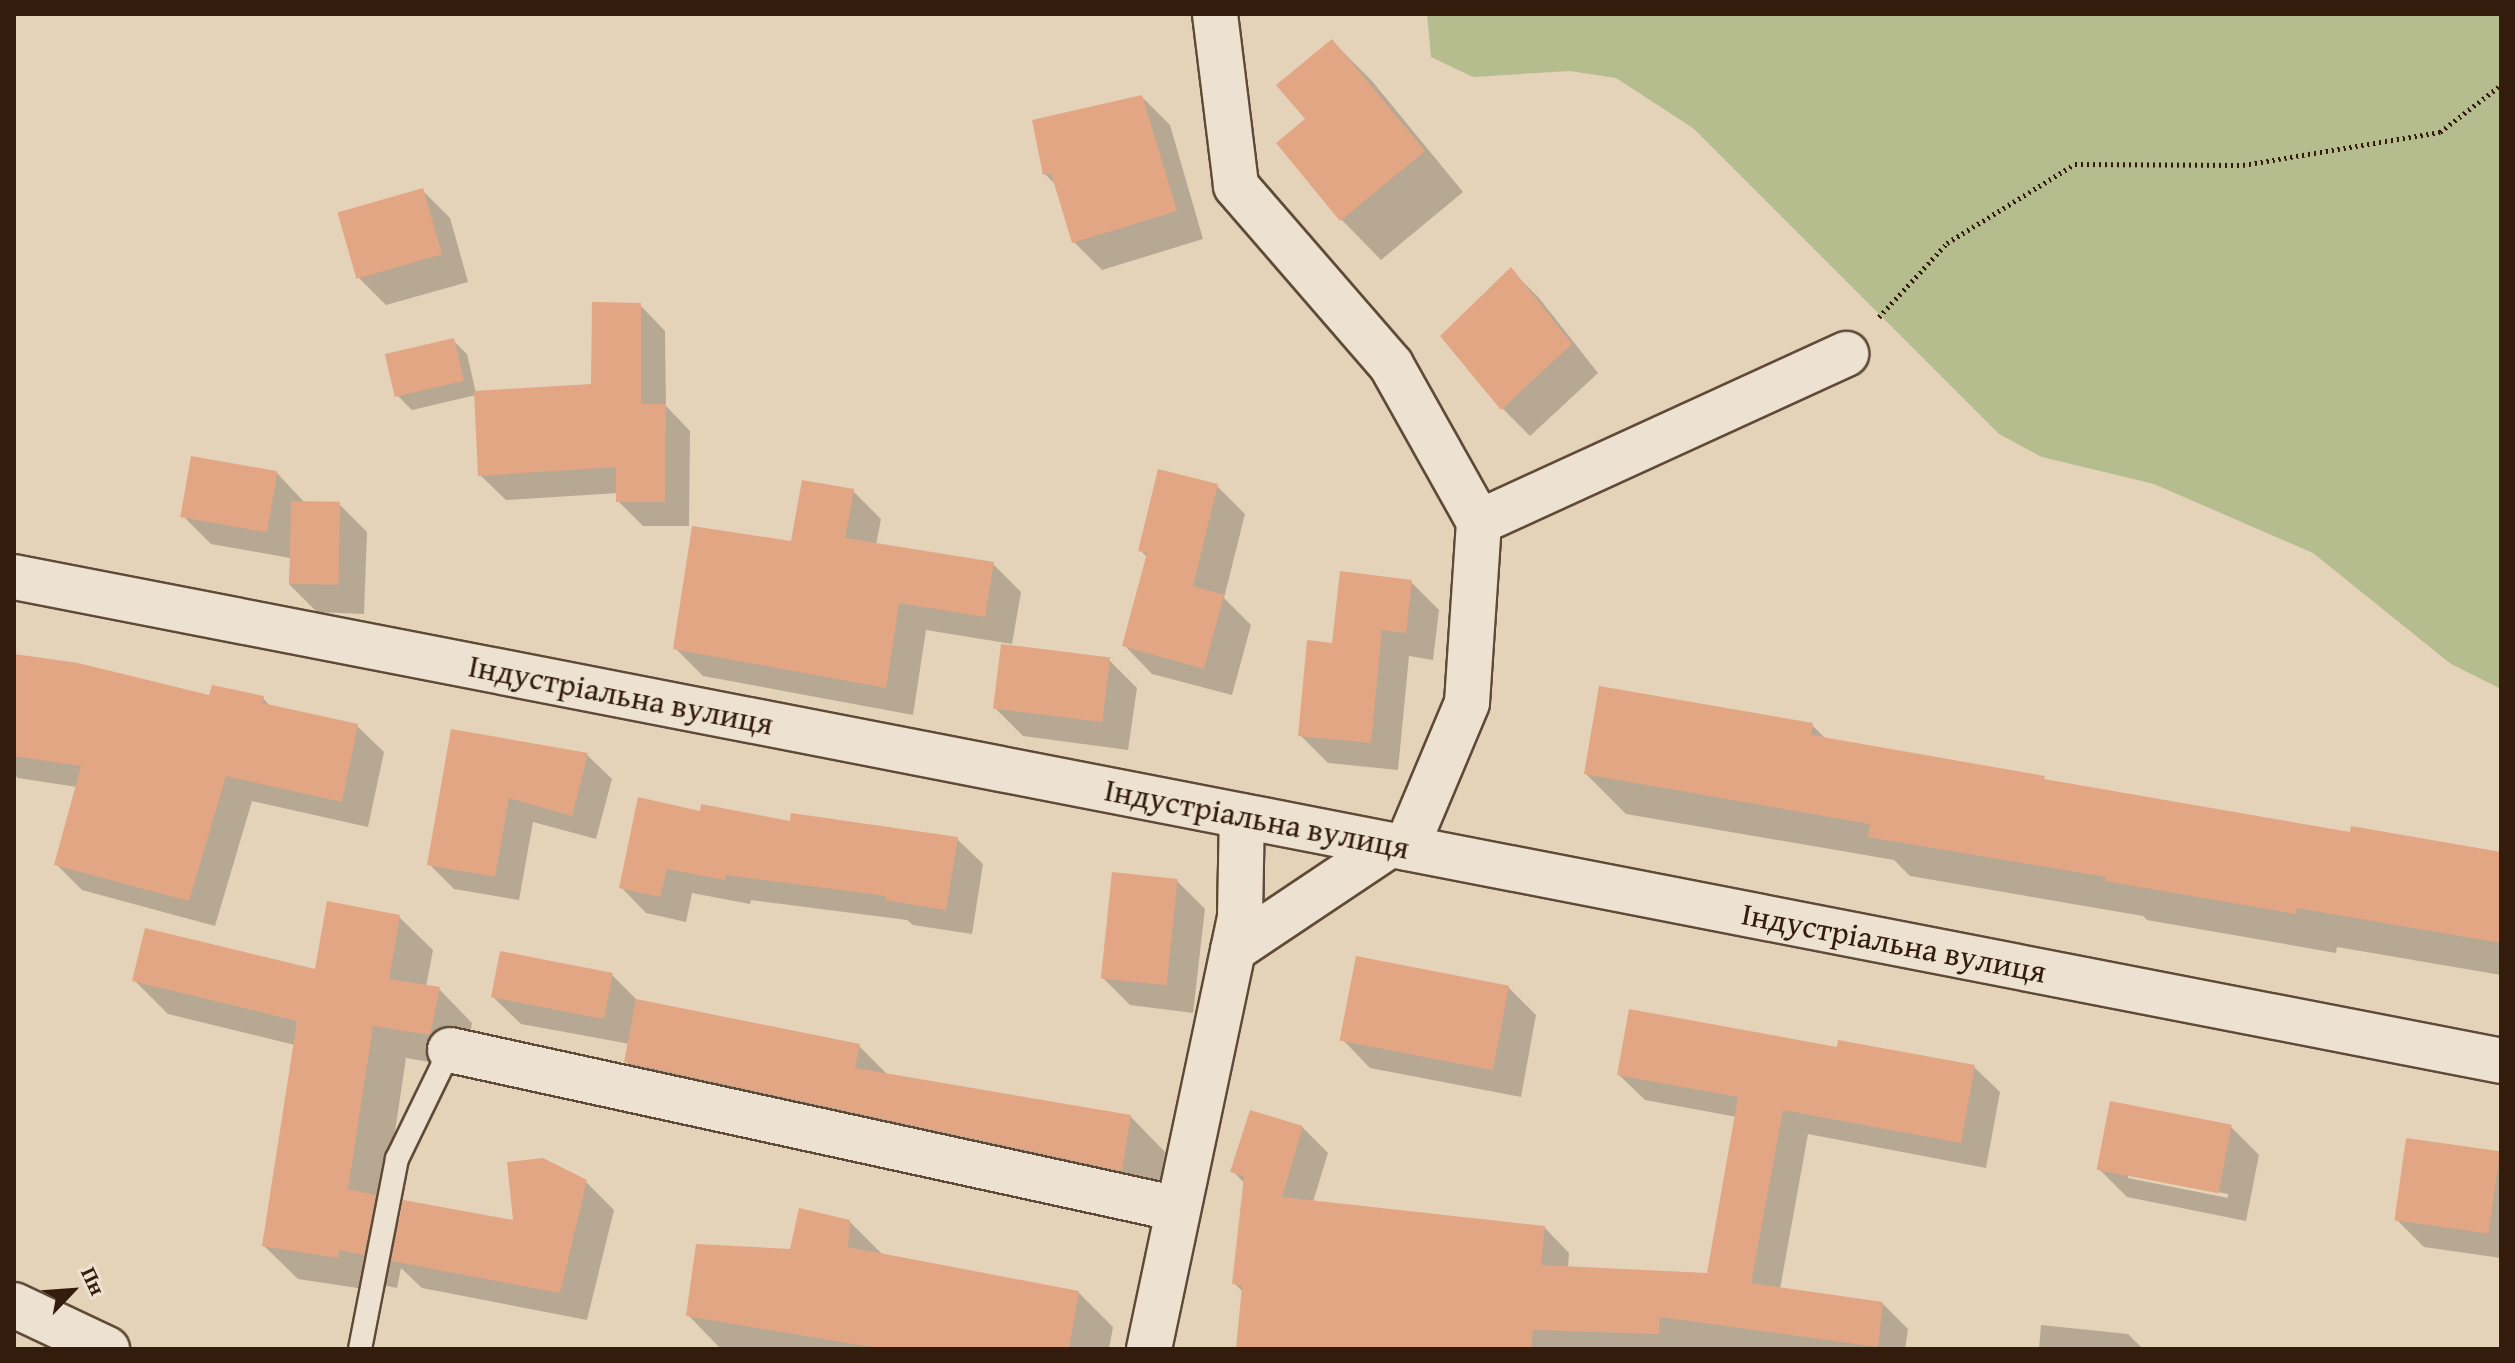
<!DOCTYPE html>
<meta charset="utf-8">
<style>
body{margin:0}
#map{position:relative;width:2515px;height:1363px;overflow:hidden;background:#e4d3b8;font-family:"Gentium Book Plus",serif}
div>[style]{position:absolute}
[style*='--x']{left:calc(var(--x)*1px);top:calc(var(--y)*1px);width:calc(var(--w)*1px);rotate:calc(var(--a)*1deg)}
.green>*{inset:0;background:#b5bc8e}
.shadow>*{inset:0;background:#0003}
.building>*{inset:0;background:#e3a685;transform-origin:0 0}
.path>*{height:5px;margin-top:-2.5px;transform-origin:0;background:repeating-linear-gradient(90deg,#341c0c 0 2px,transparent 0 6px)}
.roads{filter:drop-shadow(2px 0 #604a37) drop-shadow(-2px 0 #604a37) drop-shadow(0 2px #604a37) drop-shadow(0 -2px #604a37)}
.lane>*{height:22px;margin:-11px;padding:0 11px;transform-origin:11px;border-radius:11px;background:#ede2d1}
.street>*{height:44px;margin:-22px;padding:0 22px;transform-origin:22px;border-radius:22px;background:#ede2d1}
.secondary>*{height:44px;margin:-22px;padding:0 22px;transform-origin:22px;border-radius:22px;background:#ede2d1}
span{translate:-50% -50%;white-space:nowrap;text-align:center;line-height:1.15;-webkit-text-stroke:6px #ede2d1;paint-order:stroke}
.street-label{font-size:32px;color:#341c0c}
.frame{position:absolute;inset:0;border:16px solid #341c0c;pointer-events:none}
.north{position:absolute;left:32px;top:1251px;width:80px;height:80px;-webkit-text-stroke:6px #ede2d1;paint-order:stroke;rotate:65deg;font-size:22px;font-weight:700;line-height:32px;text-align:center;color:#341c0c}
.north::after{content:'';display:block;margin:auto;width:28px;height:36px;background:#341c0c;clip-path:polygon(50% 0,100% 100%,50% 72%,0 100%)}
</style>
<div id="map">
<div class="green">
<i style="clip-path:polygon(1427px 14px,2501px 14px,2501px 689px,2451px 664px,2313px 553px,2154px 484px,2042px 457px,1999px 434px,1693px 128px,1616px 78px,1570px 71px,1473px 77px,1431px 57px)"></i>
</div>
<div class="shadow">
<i style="clip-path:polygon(1332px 41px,1372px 81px,1463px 192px,1381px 260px,1342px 220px,1279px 144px,1308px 119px)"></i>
<i style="clip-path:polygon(1142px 97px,1170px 125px,1203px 239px,1102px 270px,1074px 242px,1057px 186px,1045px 174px)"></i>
<i style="clip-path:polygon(422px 190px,450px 218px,468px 282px,386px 305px,358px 277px)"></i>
<i style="clip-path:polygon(1511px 270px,1539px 298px,1598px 373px,1530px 436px,1502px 408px)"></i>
<i style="clip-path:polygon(640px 305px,665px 331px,666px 406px,690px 431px,689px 526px,643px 526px,618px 501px,618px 493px,506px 500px,480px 475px,476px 395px,412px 410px,398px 396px,453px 340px,467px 354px,476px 393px,593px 386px)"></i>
<i style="clip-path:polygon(277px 473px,305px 503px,339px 504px,367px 532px,364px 614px,317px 612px,289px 584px,290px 558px,211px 544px,183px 516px)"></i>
<i style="clip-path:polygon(1217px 486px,1245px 514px,1224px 598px,1251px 625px,1232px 695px,1152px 674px,1125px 646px,1148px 558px,1140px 550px)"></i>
<i style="clip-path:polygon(853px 491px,881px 519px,876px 545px,993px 564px,1021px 592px,1012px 644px,926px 630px,913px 715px,703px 676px,675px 648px)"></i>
<i style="clip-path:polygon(1411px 582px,1439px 610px,1433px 660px,1409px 656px,1398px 770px,1328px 763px,1300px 735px,1333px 645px)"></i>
<i style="clip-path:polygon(14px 656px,211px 698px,263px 698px,272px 708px,357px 726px,384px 752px,368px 827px,252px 801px,215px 926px,82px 890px,56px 864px,77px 787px,18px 778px,14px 774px)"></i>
<i style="clip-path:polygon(1109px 660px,1137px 688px,1128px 750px,1023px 736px,995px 708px)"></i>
<i style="clip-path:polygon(1812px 725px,1827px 740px,2351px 835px,2501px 856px,2501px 975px,2337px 947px,2336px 953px,2147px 920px,2143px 916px,1910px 876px,1894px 860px,1626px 814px,1586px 774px)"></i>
<i style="clip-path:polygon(453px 731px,587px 755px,612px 779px,596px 839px,533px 822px,519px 900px,454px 889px,429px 864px)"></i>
<i style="clip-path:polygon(702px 813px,957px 839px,983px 864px,972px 934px,913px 925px,907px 920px,751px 900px,750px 904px,692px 893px,686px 922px,646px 913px,621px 887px)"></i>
<i style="clip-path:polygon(1177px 881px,1205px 909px,1193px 1013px,1130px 1005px,1102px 977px)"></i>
<i style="clip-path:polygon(399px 917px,433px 950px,426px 987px,439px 989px,472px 1023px,464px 1068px,406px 1058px,384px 1205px,401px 1223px,515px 1223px,586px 1182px,614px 1210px,587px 1320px,422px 1288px,401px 1268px,397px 1288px,372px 1283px,371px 1290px,298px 1279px,264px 1246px,295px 1045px,168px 1014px,134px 980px,317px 972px)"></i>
<i style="clip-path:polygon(612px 975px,639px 1002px,859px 1046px,888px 1075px,1131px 1117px,1165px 1152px,1156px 1205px,661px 1097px,626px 1062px,630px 1044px,521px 1024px,493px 997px)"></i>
<i style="clip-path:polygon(1508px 987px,1536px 1015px,1521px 1097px,1370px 1068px,1343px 1040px)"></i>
<i style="clip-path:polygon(1839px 1049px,1974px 1067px,2000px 1092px,1986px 1168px,1808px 1134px,1780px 1289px,1882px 1303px,1908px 1329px,1905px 1349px,1238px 1349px,1244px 1293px,1234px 1283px,1245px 1184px,1233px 1171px,1302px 1127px,1328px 1153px,1313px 1202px,1544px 1227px,1569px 1253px,1568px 1269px,1708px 1275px,1737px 1117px,1645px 1100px,1619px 1075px)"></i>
<i style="clip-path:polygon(evenodd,2231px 1127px,2259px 1155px,2246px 1221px,2127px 1197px,2099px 1169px,2231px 1127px,2128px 1174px,2228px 1194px,2228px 1198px,2128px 1178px,2128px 1174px)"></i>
<i style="clip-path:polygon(2499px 1153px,2501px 1258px,2424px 1247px,2396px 1219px)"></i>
<i style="clip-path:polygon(849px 1221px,884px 1256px,1078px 1292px,1113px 1327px,1109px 1349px,721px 1349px,688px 1315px,792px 1251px)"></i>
<i style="clip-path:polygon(2041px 1325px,2128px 1334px,2143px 1349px,2039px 1349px)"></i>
</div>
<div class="building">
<i style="clip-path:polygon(1332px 39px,1425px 151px,1340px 221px,1276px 143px,1305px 119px,1276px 85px)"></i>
<i style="clip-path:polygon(1142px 95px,1177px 211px,1072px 243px,1051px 173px,1043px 175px,1032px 120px)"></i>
<i style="left:423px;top:188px;width:69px;height:89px;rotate:74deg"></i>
<i style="clip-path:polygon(1511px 267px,1572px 344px,1501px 410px,1440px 336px)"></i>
<i style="clip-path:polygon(592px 302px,641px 303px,641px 404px,666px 404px,665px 502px,616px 502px,616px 467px,478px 476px,474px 391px,591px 384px)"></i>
<i style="left:454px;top:338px;width:44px;height:71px;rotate:77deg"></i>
<i style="left:191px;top:456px;width:88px;height:62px;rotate:10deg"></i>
<i style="clip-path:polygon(1158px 469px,1218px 484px,1193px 586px,1224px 595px,1204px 669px,1122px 646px,1147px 553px,1138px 551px)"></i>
<i style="clip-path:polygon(802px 480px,854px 489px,845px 538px,994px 562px,985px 617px,899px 603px,886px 688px,673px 649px,692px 526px,791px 541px)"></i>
<i style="left:291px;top:501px;width:49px;height:83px;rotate:1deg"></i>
<i style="clip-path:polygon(1340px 571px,1412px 580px,1406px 633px,1382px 630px,1371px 743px,1298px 736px,1307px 640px,1332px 643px)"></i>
<i style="left:1001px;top:644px;width:110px;height:65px;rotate:7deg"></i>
<i style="clip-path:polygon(14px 654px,78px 663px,209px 695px,212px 685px,264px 696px,262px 703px,358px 724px,342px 802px,226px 776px,189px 901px,54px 865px,81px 766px,14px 756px)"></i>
<i style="clip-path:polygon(1599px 686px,1813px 723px,1811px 735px,2045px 776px,2044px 779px,2350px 832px,2351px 826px,2501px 852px,2501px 943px,2297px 908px,2296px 914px,2105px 881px,2106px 877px,1868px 837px,1870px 824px,1584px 774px)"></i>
<i style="clip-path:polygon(451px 729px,588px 753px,572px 816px,509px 798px,495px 877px,427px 865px)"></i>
<i style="clip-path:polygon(638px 797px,700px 811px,701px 804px,790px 821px,791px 813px,958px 837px,946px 910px,885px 900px,886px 896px,726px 875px,725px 880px,667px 869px,660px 897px,619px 888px)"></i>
<i style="left:1112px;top:872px;width:66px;height:107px;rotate:6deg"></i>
<i style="clip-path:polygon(327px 901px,400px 915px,389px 979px,440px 987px,430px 1035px,373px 1026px,348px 1189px,376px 1195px,364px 1255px,339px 1250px,338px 1258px,262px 1246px,297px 1021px,132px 981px,145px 928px,315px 969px)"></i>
<i style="left:500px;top:951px;width:115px;height:47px;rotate:11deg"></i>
<i style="left:1356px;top:956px;width:156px;height:86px;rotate:11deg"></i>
<i style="clip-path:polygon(636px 999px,860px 1044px,855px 1068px,1131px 1115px,1122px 1171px,624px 1062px)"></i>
<i style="clip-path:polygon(1629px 1009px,1837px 1047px,1838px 1040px,1975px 1065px,1961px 1143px,1783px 1110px,1751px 1283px,1883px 1302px,1878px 1347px,1660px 1317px,1659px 1334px,1533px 1330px,1531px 1349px,1236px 1349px,1242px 1286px,1232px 1284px,1244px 1176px,1230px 1172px,1250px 1110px,1303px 1126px,1282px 1197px,1545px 1226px,1541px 1265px,1707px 1273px,1738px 1097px,1617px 1075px)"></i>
<i style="left:2110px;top:1101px;width:124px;height:70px;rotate:11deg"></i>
<i style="left:2406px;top:1138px;width:95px;height:83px;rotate:8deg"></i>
<i style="clip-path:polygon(543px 1158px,587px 1180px,560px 1293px,391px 1261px,403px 1200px,513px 1220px,507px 1162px)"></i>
<i style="clip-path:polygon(799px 1208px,850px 1220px,848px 1247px,1079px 1291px,1069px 1349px,884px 1349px,686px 1316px,696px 1244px,790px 1249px)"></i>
</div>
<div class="path">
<i style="--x:1879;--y:317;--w:100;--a:-47.4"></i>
<i style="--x:1947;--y:243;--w:150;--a:-31.7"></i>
<i style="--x:2075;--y:164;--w:168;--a:0.3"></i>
<i style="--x:2243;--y:165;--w:200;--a:-9.5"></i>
<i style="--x:2440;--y:132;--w:77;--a:-37.6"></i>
</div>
<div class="roads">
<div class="lane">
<i style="--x:360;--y:1349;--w:194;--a:-79"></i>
<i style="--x:397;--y:1159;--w:121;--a:-64.1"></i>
</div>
<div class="street">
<i style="--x:1215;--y:14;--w:173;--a:83"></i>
<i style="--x:1236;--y:186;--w:237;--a:49.1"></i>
<i style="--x:1391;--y:365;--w:180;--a:60.7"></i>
<i style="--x:1479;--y:522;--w:181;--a:93.8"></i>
<i style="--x:1467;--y:703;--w:157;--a:112.8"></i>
<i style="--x:1479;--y:522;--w:404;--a:-24.6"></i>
<i style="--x:14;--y:577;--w:2534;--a:11.01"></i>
<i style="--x:1233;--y:950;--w:189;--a:-33.8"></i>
<i style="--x:450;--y:1050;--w:745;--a:12.32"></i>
<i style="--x:1149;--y:1349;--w:442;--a:-78.1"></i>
<i style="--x:1240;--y:916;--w:100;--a:-88.9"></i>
</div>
<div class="secondary">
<i style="--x:14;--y:1305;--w:103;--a:25.3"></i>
</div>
</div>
<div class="street-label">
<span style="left:621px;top:695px;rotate:11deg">Індустріальна вулиця</span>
<span style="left:1257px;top:819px;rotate:11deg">Індустріальна вулиця</span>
<span style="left:1894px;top:943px;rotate:11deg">Індустріальна вулиця</span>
</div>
<div class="frame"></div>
<div class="north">Пн</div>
</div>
